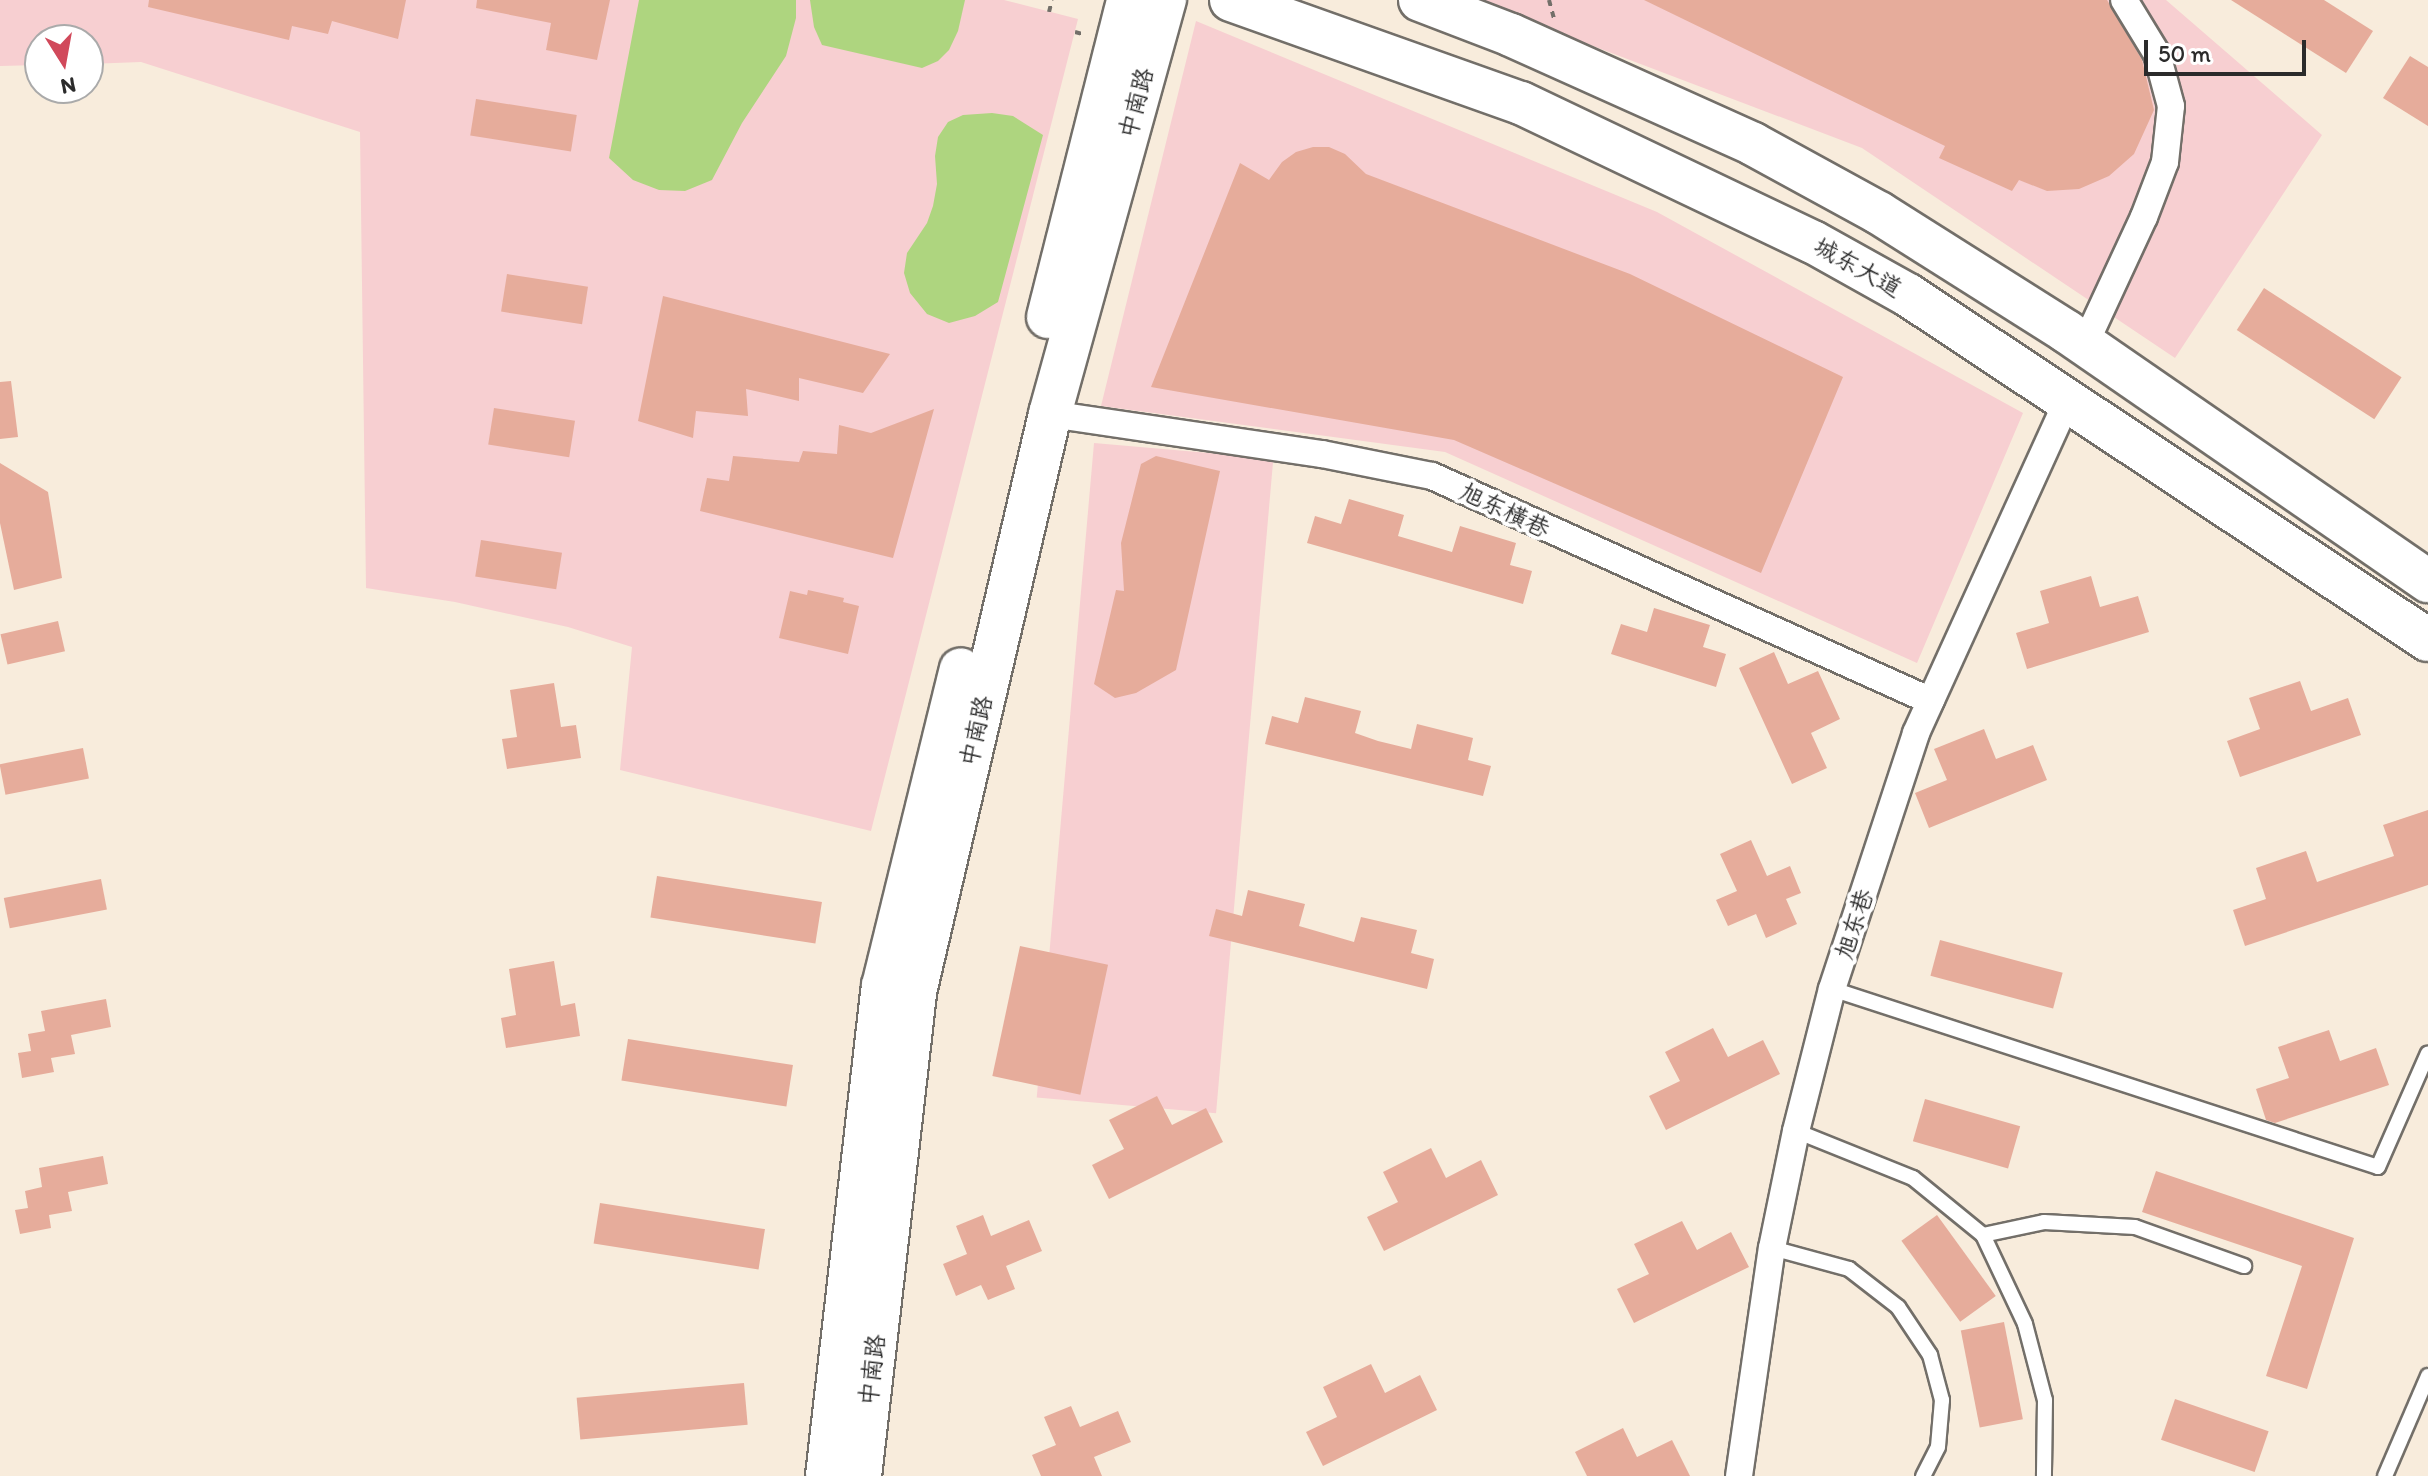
<!DOCTYPE html>
<meta charset="utf-8">
<style>
body{margin:0}
#map{position:relative;width:2428px;height:1476px;overflow:hidden;background:#f8ecdc;font-family:Itim,"LXGW WenKai TC",sans-serif}
div>[style]{position:absolute}
[style*='--x']{left:calc(var(--x)*1px);top:calc(var(--y)*1px);width:calc(var(--w)*1px);rotate:calc(var(--a)*1deg)}
.built>*{inset:0;background:#f7cfd1;transform-origin:0 0}
.green>*{inset:0;background:#aed57f}
.building>*{inset:0;background:#e6ac9b;transform-origin:0 0}
.path>*{height:4px;margin-top:-2px;transform-origin:0;background:repeating-linear-gradient(90deg,#736f69 0 6px,transparent 0 12px)}
.roads{filter:drop-shadow(2px 0 #736f69) drop-shadow(-2px 0 #736f69) drop-shadow(0 2px #736f69) drop-shadow(0 -2px #736f69)}
.lane>*{height:14px;margin:-7px;padding:0 7px;transform-origin:7px;border-radius:7px;background:#fff}
.street>*{height:26px;margin:-13px;padding:0 13px;transform-origin:13px;border-radius:13px;background:#fff}
.primary>*{height:42px;margin:-21px;padding:0 21px;transform-origin:21px;border-radius:21px;background:#fff}
span{translate:-50% -50%;white-space:nowrap;text-align:center;line-height:1.15;-webkit-text-stroke:8px #fff;paint-order:stroke}
.street-label{font-size:24px;color:#2b2b2b}
.north{position:absolute;left:24px;top:24px;width:80px;height:80px;box-sizing:border-box;background:#fff;border:2px solid #aaa;border-radius:50%;rotate:169deg;font-size:22px;font-weight:700;line-height:32px;text-align:center;color:#2b2b2b}
.north::after{content:'';display:block;margin:auto;width:28px;height:36px;background:#d1495b;clip-path:polygon(50% 0,100% 100%,50% 72%,0 100%)}
.scale{position:absolute;left:2144px;top:40px;width:162px;height:36px;box-sizing:border-box;border:4px solid #2b2b2b;border-top:0;padding-left:10px;font-size:24px;line-height:28px;white-space:nowrap;color:#2b2b2b;-webkit-text-stroke:6px #fff;paint-order:stroke}
</style>
<div id="map">
<div class="built">
<i style="clip-path:polygon(0 0,1004px 0,1078px 19px,871px 831px,620px 770px,632px 647px,568px 627px,455px 602px,366px 588px,360px 132px,141px 62px,88px 64px,88px 40px,40px 40px,40px 65px,0 66px)"></i>
<i style="clip-path:polygon(1472px 0,2166px 0,2322px 135px,2175px 358px,1862px 148px)"></i>
<i style="clip-path:polygon(1196px 21px,1657px 212px,2023px 413px,1917px 663px,1445px 452px,1101px 406px)"></i>
<i style="left:1094px;top:443px;width:180px;height:657px;rotate:5deg"></i>
</div>
<div class="green">
<i style="clip-path:polygon(639px 0,796px 0,796px 18px,786px 56px,742px 123px,712px 180px,685px 191px,659px 190px,633px 180px,609px 158px)"></i>
<i style="clip-path:polygon(810px 0,965px 0,958px 31px,949px 50px,938px 61px,922px 68px,822px 45px,814px 27px)"></i>
<i style="clip-path:polygon(992px 113px,1013px 116px,1043px 135px,998px 302px,975px 316px,949px 323px,927px 314px,910px 293px,904px 273px,907px 253px,927px 223px,933px 206px,937px 184px,935px 156px,938px 137px,948px 122px,963px 115px)"></i>
</div>
<div class="building">
<i style="clip-path:polygon(149px 0,406px 0,398px 39px,332px 21px,328px 34px,292px 26px,289px 40px,148px 7px)"></i>
<i style="clip-path:polygon(477px 0,610px 0,597px 60px,546px 50px,551px 23px,476px 8px)"></i>
<i style="clip-path:polygon(1644px 0,2107px 0,2142px 60px,2154px 110px,2134px 154px,2109px 176px,2079px 189px,2047px 191px,2019px 180px,2012px 191px,1939px 158px,1945px 146px)"></i>
<i style="clip-path:polygon(2231px 0,2324px 0,2373px 31px,2346px 73px)"></i>
<i style="clip-path:polygon(2410px 56px,2428px 67px,2428px 126px,2383px 98px)"></i>
<i style="left:476px;top:99px;width:102px;height:37px;rotate:9deg"></i>
<i style="clip-path:polygon(1313px 147px,1329px 147px,1345px 154px,1366px 174px,1630px 274px,1843px 377px,1761px 573px,1454px 440px,1151px 387px,1240px 163px,1269px 180px,1282px 162px,1296px 152px)"></i>
<i style="left:507px;top:274px;width:82px;height:38px;rotate:9deg"></i>
<i style="left:2264px;top:288px;width:164px;height:50px;rotate:33deg"></i>
<i style="clip-path:polygon(663px 296px,890px 354px,863px 393px,799px 378px,799px 401px,746px 389px,748px 416px,696px 411px,693px 438px,638px 421px)"></i>
<i style="clip-path:polygon(11px 381px,18px 437px,0 439px,0 382px)"></i>
<i style="left:494px;top:408px;width:82px;height:37px;rotate:9deg"></i>
<i style="clip-path:polygon(934px 409px,893px 558px,700px 511px,707px 478px,729px 481px,733px 456px,799px 462px,803px 451px,837px 454px,839px 425px,871px 433px)"></i>
<i style="clip-path:polygon(1156px 456px,1220px 471px,1176px 670px,1136px 693px,1115px 698px,1094px 684px,1116px 590px,1124px 591px,1121px 543px,1141px 464px)"></i>
<i style="clip-path:polygon(0 463px,48px 492px,62px 578px,14px 590px,0 523px)"></i>
<i style="clip-path:polygon(1349px 499px,1404px 515px,1398px 536px,1452px 552px,1460px 526px,1516px 543px,1510px 565px,1532px 571px,1523px 604px,1307px 543px,1315px 516px,1341px 524px)"></i>
<i style="left:481px;top:540px;width:82px;height:37px;rotate:9deg"></i>
<i style="clip-path:polygon(2091px 576px,2100px 607px,2138px 596px,2149px 632px,2027px 669px,2016px 633px,2049px 623px,2040px 591px)"></i>
<i style="clip-path:polygon(808px 590px,844px 598px,843px 602px,859px 606px,848px 654px,779px 638px,790px 591px,807px 595px)"></i>
<i style="clip-path:polygon(1654px 608px,1710px 625px,1703px 647px,1726px 654px,1716px 687px,1611px 654px,1621px 624px,1647px 632px)"></i>
<i style="left:58px;top:621px;width:31px;height:59px;rotate:77deg"></i>
<i style="clip-path:polygon(1774px 652px,1788px 684px,1818px 671px,1840px 719px,1811px 733px,1827px 768px,1792px 784px,1739px 668px)"></i>
<i style="clip-path:polygon(2300px 681px,2311px 711px,2348px 698px,2361px 735px,2240px 777px,2227px 741px,2260px 729px,2249px 698px)"></i>
<i style="clip-path:polygon(554px 683px,561px 727px,576px 725px,581px 758px,507px 769px,502px 739px,517px 737px,510px 690px)"></i>
<i style="clip-path:polygon(1305px 697px,1361px 711px,1355px 733px,1378px 741px,1411px 749px,1417px 724px,1473px 738px,1468px 760px,1491px 766px,1483px 796px,1265px 744px,1272px 716px,1298px 723px)"></i>
<i style="clip-path:polygon(1984px 729px,1996px 759px,2033px 745px,2047px 780px,1929px 828px,1915px 793px,1947px 780px,1934px 749px)"></i>
<i style="left:83px;top:748px;width:31px;height:85px;rotate:79deg"></i>
<i style="clip-path:polygon(2428px 810px,2428px 885px,2245px 946px,2233px 910px,2266px 899px,2256px 868px,2306px 851px,2317px 882px,2361px 867px,2394px 856px,2383px 825px)"></i>
<i style="clip-path:polygon(1751px 840px,1767px 876px,1790px 866px,1801px 893px,1786px 899px,1797px 924px,1766px 938px,1756px 914px,1728px 926px,1716px 900px,1737px 891px,1720px 854px)"></i>
<i style="left:657px;top:876px;width:167px;height:42px;rotate:9deg"></i>
<i style="left:101px;top:879px;width:31px;height:99px;rotate:79deg"></i>
<i style="clip-path:polygon(1248px 890px,1305px 904px,1299px 926px,1354px 942px,1361px 917px,1417px 930px,1411px 953px,1434px 959px,1427px 989px,1209px 936px,1216px 909px,1242px 916px)"></i>
<i style="left:1940px;top:940px;width:127px;height:37px;rotate:15deg"></i>
<i style="left:1020px;top:946px;width:90px;height:133px;rotate:12deg"></i>
<i style="clip-path:polygon(554px 961px,561px 1006px,575px 1003px,580px 1036px,506px 1048px,501px 1018px,516px 1015px,509px 969px)"></i>
<i style="clip-path:polygon(106px 999px,111px 1027px,71px 1035px,75px 1054px,51px 1058px,54px 1072px,22px 1078px,18px 1053px,31px 1051px,28px 1034px,45px 1031px,41px 1011px)"></i>
<i style="clip-path:polygon(1713px 1028px,1728px 1057px,1763px 1040px,1780px 1074px,1666px 1130px,1649px 1096px,1680px 1081px,1665px 1052px)"></i>
<i style="clip-path:polygon(2329px 1030px,2340px 1061px,2376px 1048px,2389px 1085px,2275px 1123px,2266px 1120px,2256px 1089px,2289px 1078px,2278px 1047px)"></i>
<i style="left:628px;top:1039px;width:167px;height:42px;rotate:9deg"></i>
<i style="clip-path:polygon(1157px 1096px,1172px 1125px,1206px 1108px,1223px 1142px,1109px 1199px,1092px 1165px,1124px 1149px,1109px 1120px)"></i>
<i style="left:1925px;top:1099px;width:99px;height:44px;rotate:16deg"></i>
<i style="clip-path:polygon(1431px 1148px,1446px 1178px,1481px 1160px,1498px 1195px,1384px 1251px,1367px 1217px,1398px 1202px,1383px 1172px)"></i>
<i style="clip-path:polygon(103px 1156px,108px 1184px,68px 1192px,72px 1211px,49px 1215px,51px 1228px,20px 1234px,15px 1210px,28px 1208px,25px 1191px,42px 1187px,39px 1168px)"></i>
<i style="clip-path:polygon(2156px 1171px,2354px 1238px,2307px 1389px,2266px 1376px,2302px 1266px,2142px 1212px)"></i>
<i style="left:600px;top:1203px;width:167px;height:41px;rotate:9deg"></i>
<i style="clip-path:polygon(983px 1215px,991px 1236px,1029px 1220px,1042px 1251px,1006px 1266px,1015px 1289px,988px 1300px,981px 1285px,956px 1296px,943px 1264px,967px 1254px,956px 1226px)"></i>
<i style="left:1937px;top:1215px;width:100px;height:44px;rotate:54deg"></i>
<i style="clip-path:polygon(1682px 1221px,1697px 1250px,1731px 1232px,1749px 1267px,1634px 1323px,1617px 1289px,1649px 1274px,1634px 1244px)"></i>
<i style="left:2004px;top:1322px;width:99px;height:44px;rotate:79deg"></i>
<i style="clip-path:polygon(1371px 1364px,1385px 1393px,1420px 1375px,1437px 1410px,1323px 1466px,1306px 1432px,1337px 1417px,1323px 1387px)"></i>
<i style="left:744px;top:1383px;width:42px;height:168px;rotate:85deg"></i>
<i style="left:2175px;top:1399px;width:99px;height:43px;rotate:19deg"></i>
<i style="clip-path:polygon(1071px 1406px,1080px 1427px,1118px 1411px,1131px 1442px,1094px 1457px,1102px 1476px,1041px 1476px,1032px 1455px,1056px 1445px,1044px 1417px)"></i>
<i style="clip-path:polygon(1623px 1428px,1637px 1457px,1672px 1440px,1690px 1476px,1587px 1476px,1575px 1452px)"></i>
</div>
<div class="path">
<i style="--x:1549;--y:0;--w:23;--a:75"></i>
<i style="--x:1049;--y:12;--w:12;--a:-76"></i>
<i style="--x:1075;--y:32;--w:11;--a:15"></i>
</div>
<div class="roads">
<div class="lane">
<i style="--x:1832;--y:989;--w:574;--a:18.06"></i>
<i style="--x:2378;--y:1167;--w:124;--a:-66.3"></i>
<i style="--x:1796;--y:1131;--w:126;--a:21.9"></i>
<i style="--x:1913;--y:1178;--w:90;--a:39.2"></i>
<i style="--x:1983;--y:1235;--w:98;--a:64.7"></i>
<i style="--x:2025;--y:1324;--w:79;--a:75.3"></i>
<i style="--x:2045;--y:1400;--w:76;--a:90.8"></i>
<i style="--x:1983;--y:1235;--w:62;--a:-12"></i>
<i style="--x:2044;--y:1222;--w:91;--a:3.1"></i>
<i style="--x:2135;--y:1227;--w:116;--a:19.7"></i>
<i style="--x:1772;--y:1248;--w:80;--a:15.3"></i>
<i style="--x:1849;--y:1269;--w:62;--a:37.8"></i>
<i style="--x:1898;--y:1307;--w:58;--a:56.3"></i>
<i style="--x:1930;--y:1355;--w:47;--a:75.1"></i>
<i style="--x:1942;--y:1400;--w:47;--a:94.9"></i>
<i style="--x:1938;--y:1447;--w:33;--a:117"></i>
<i style="--x:2385;--y:1476;--w:109;--a:-66.7"></i>
</div>
<div class="street">
<i style="--x:2085;--y:344;--w:140;--a:-65.1"></i>
<i style="--x:2144;--y:217;--w:59;--a:-69.1"></i>
<i style="--x:2165;--y:162;--w:56;--a:-83.9"></i>
<i style="--x:2171;--y:106;--w:54;--a:-105.1"></i>
<i style="--x:2157;--y:54;--w:63;--a:-121.4"></i>
<i style="--x:1050;--y:414;--w:275;--a:8.4"></i>
<i style="--x:1322;--y:454;--w:112;--a:11.3"></i>
<i style="--x:1432;--y:476;--w:547;--a:24.27"></i>
<i style="--x:1739;--y:1476;--w:230;--a:-81.8"></i>
<i style="--x:1772;--y:1248;--w:119;--a:-78.4"></i>
<i style="--x:1796;--y:1131;--w:146;--a:-75.8"></i>
<i style="--x:1832;--y:989;--w:269;--a:-71.8"></i>
<i style="--x:1916;--y:733;--w:365;--a:-65.5"></i>
</div>
<div class="primary">
<i style="--x:1231;--y:0;--w:308;--a:19.6"></i>
<i style="--x:1521;--y:103;--w:323;--a:25.5"></i>
<i style="--x:1813;--y:242;--w:109;--a:29.2"></i>
<i style="--x:1908;--y:295;--w:624;--a:33.56"></i>
<i style="--x:1420;--y:0;--w:97;--a:21"></i>
<i style="--x:1511;--y:35;--w:265;--a:24.2"></i>
<i style="--x:1753;--y:144;--w:144;--a:28.7"></i>
<i style="--x:1879;--y:213;--w:222;--a:32.3"></i>
<i style="--x:2067;--y:332;--w:439;--a:34.6"></i>
<i style="--x:1048;--y:317;--w:327;--a:-75.8"></i>
<i style="--x:827;--y:1476;--w:493;--a:-83.5"></i>
<i style="--x:883;--y:986;--w:326;--a:-76.2"></i>
<i style="--x:860;--y:1476;--w:487;--a:-83.5"></i>
<i style="--x:915;--y:992;--w:594;--a:-76.85"></i>
<i style="--x:1050;--y:414;--w:430;--a:-74.5"></i>
</div>
</div>
<div class="street-label">
<span style="left:1136px;top:103px;rotate:-75deg">中南路</span>
<span style="left:1858px;top:267px;rotate:29deg">城东大道</span>
<span style="left:1505px;top:510px;rotate:25deg">旭东横巷</span>
<span style="left:976px;top:731px;rotate:-77deg">中南路</span>
<span style="left:1854px;top:924px;rotate:-72deg">旭东巷</span>
<span style="left:872px;top:1370px;rotate:-83deg">中南路</span>
</div>
<div class="north">N</div>
<div class="scale">50 m</div>
</div>
